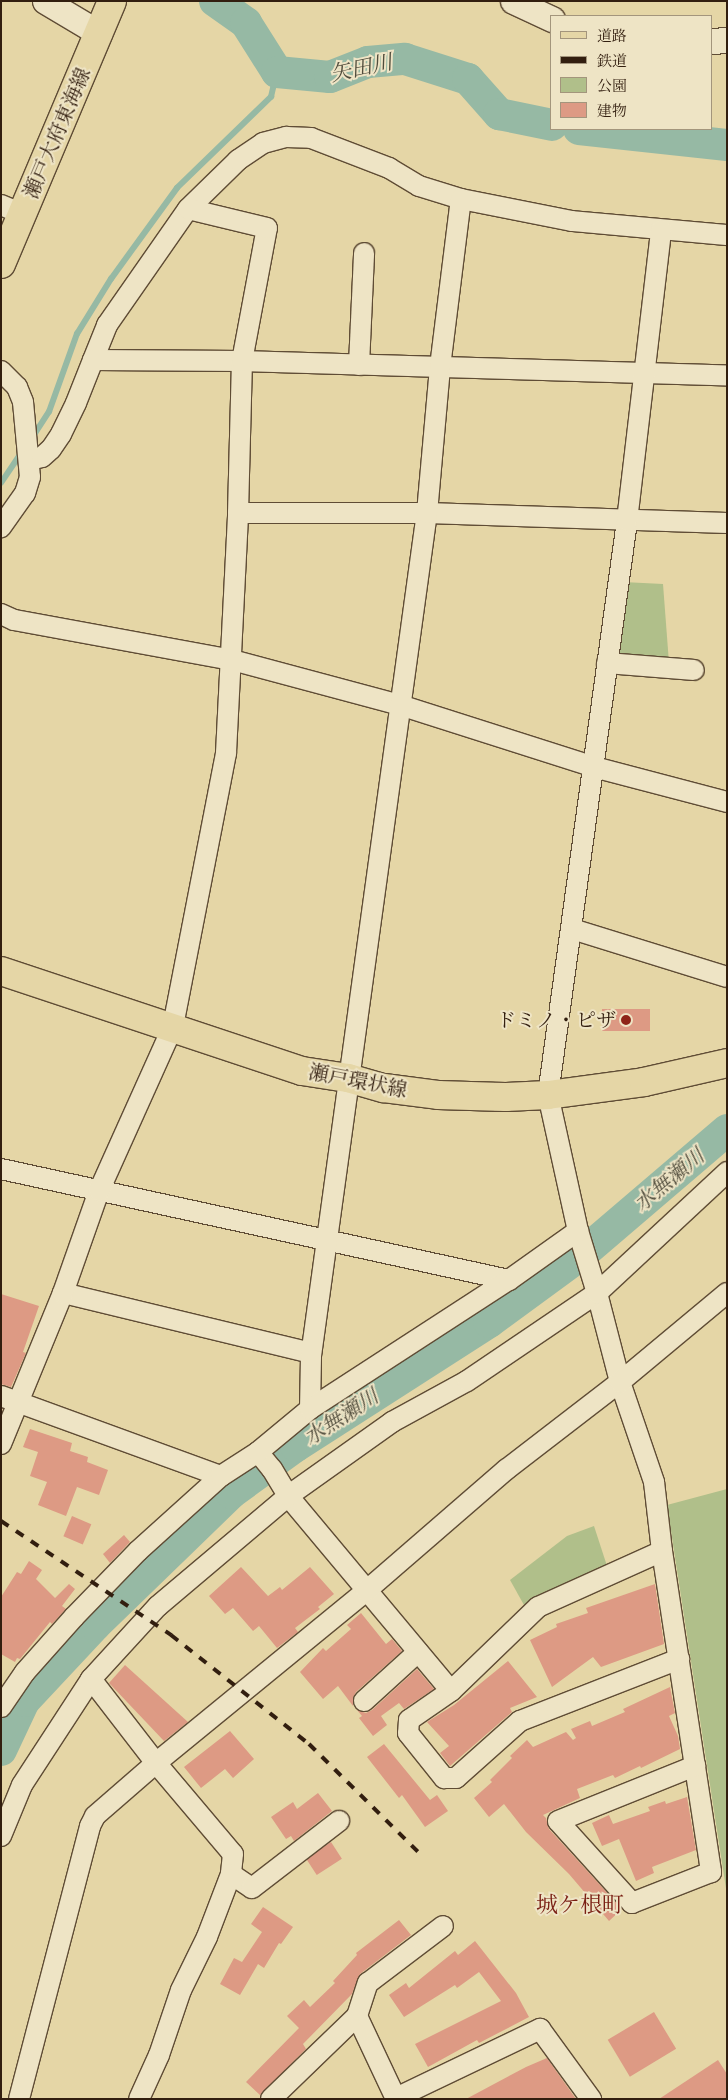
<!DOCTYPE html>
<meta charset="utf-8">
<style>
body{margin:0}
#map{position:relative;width:728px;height:2100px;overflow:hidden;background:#e5d6a6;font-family:"EB Garamond","Noto Serif JP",serif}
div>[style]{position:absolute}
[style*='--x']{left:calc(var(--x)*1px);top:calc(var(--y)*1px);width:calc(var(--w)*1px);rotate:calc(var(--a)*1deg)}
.green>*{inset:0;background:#b0bf8a}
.stream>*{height:5.5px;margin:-2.75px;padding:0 2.75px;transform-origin:2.75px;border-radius:2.75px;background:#96b9a4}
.river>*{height:32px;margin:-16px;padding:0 16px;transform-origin:16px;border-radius:16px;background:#96b9a4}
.building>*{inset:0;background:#dd9a84;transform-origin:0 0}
.roads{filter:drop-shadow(1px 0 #5f4c35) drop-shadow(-1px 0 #5f4c35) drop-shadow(0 1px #5f4c35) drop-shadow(0 -1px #5f4c35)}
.minor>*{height:20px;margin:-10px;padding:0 10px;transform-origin:10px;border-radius:10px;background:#eee4c5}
.tertiary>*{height:25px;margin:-12.5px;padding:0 12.5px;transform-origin:12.5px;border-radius:12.5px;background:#eee4c5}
.primary>*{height:28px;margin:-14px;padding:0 14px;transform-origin:14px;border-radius:14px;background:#e5d6a6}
.rail>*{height:4px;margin-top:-2px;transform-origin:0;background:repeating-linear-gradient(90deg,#321e0f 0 9px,transparent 0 18px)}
.dots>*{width:14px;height:14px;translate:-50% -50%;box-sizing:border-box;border:2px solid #eee4c5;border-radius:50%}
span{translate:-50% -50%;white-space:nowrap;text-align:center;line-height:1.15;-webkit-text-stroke:4px #eee4c5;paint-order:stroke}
.street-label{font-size:20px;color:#321e0f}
.poi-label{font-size:20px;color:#321e0f}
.right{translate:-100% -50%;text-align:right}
.water-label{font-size:21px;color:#504c3c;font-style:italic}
.quarter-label{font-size:22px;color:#7a1f14}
.frame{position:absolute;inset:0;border:2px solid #321e0f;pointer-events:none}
.legend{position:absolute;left:550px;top:15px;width:162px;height:115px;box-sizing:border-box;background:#eee4c5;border:1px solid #a3957c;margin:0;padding:6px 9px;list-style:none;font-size:15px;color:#321e0f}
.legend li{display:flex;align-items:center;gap:10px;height:25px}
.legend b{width:25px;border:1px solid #a3957c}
</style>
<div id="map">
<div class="green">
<i style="clip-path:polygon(623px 582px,663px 584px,669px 663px,615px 659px)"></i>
<i style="clip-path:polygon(727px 1489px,727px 1895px,667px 1505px)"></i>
<i style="clip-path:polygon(594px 1526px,608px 1569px,524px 1605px,510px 1580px,567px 1536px)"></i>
</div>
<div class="stream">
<i style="--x:32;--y:438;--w:31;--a:-57"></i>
<i style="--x:49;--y:412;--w:83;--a:-70.3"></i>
<i style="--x:77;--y:334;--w:65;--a:-58.3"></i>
<i style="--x:111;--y:279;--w:112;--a:-54"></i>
<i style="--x:177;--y:188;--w:131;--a:-44.1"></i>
<i style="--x:271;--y:97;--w:26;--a:-77"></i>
<i style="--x:1;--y:483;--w:37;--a:-56"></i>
</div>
<div class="river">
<i style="--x:215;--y:1;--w:38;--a:35"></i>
<i style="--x:246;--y:23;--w:58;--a:57.7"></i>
<i style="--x:277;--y:72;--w:53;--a:5.4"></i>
<i style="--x:330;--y:77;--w:41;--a:-21.5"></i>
<i style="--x:368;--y:62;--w:37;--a:-5"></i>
<i style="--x:405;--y:59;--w:66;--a:17.6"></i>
<i style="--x:468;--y:79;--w:47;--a:48.5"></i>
<i style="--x:499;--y:114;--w:54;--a:11.7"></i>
<i style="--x:579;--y:129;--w:149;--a:6.2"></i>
<i style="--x:1;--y:1750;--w:54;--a:-64.9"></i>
<i style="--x:24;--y:1701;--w:104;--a:-46.9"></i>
<i style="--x:95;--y:1625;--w:190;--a:-44.1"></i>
<i style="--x:231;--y:1493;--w:80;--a:-35.9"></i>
<i style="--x:296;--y:1446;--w:229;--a:-32.7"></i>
<i style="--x:489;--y:1322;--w:115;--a:-36.2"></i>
<i style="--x:582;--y:1254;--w:191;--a:-40.5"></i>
</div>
<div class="building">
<i style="left:602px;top:1009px;width:48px;height:22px"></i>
<i style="clip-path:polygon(1px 1294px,39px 1306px,23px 1352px,26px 1353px,11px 1387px,1px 1384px)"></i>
<i style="clip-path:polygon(30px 1429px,72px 1443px,70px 1451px,88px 1457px,87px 1462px,108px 1470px,99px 1495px,77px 1487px,66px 1516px,38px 1505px,47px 1482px,30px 1476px,38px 1452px,23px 1447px)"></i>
<i style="left:72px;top:1516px;width:21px;height:22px;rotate:23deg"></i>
<i style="clip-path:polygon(124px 1535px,130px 1542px,110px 1563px,103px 1554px)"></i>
<i style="clip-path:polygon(29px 1561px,42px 1570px,36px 1579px,55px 1598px,69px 1584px,75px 1589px,62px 1606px,66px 1609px,52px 1624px,50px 1622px,20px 1659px,17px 1658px,15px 1662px,1px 1654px,1px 1597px,17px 1572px,21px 1574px)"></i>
<i style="clip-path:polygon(241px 1567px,268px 1596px,280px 1587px,282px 1590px,310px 1567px,334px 1594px,318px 1607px,320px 1609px,295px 1628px,298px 1632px,277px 1648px,259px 1626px,253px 1631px,233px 1608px,225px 1614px,209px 1596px)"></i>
<i style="clip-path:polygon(655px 1584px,664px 1644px,601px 1667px,593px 1657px,552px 1687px,530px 1640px,557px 1627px,556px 1624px,588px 1613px,586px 1608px)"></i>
<i style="clip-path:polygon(361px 1613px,386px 1644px,392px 1639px,402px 1651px,356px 1692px,353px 1698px,353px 1706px,338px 1686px,323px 1699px,300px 1672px,323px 1648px,326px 1651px,351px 1629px,347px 1625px)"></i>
<i style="clip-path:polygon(508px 1661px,537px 1697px,510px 1708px,512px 1712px,450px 1766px,440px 1753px,449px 1746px,427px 1722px,454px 1705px)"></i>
<i style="clip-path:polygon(125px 1665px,188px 1722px,164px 1741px,109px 1683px)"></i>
<i style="clip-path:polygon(417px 1669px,434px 1689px,404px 1709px,399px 1703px,381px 1716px,387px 1725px,373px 1736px,359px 1718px,362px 1716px,357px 1710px,366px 1713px,372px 1710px)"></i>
<i style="clip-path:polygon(670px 1687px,675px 1713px,669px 1716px,678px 1736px,680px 1749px,641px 1768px,640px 1766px,615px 1778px,613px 1775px,577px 1789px,580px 1798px,543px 1815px,546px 1818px,549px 1829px,622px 1909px,609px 1921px,569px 1874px,526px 1832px,504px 1804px,489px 1817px,474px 1798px,492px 1782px,490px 1780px,512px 1758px,510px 1756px,527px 1740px,533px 1747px,566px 1732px,573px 1740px,576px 1738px,571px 1729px,590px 1721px,592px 1726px,625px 1712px,623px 1709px)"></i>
<i style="clip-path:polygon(230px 1731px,254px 1759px,233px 1778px,225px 1769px,201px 1788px,184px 1767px)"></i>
<i style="clip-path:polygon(384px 1744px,430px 1800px,437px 1795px,448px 1811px,425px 1827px,402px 1795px,399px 1798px,367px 1757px)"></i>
<i style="clip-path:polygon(318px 1793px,332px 1811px,294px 1841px,291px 1836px,286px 1839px,271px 1817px,293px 1802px,297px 1809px)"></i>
<i style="clip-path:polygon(687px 1797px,696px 1850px,652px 1867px,654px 1873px,636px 1881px,619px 1839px,602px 1846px,592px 1823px,609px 1815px,613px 1824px,650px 1811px,648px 1807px,665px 1801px,666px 1804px)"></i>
<i style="left:331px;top:1842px;width:20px;height:30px;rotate:57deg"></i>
<i style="clip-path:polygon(263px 1907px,293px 1927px,281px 1944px,279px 1943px,264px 1968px,258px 1964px,240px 1995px,220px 1984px,234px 1958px,242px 1962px,262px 1932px,251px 1924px)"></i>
<i style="clip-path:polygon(399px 1920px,411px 1935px,360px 1974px,352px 1994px,303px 2044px,306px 2049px,260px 2095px,246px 2082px,299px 2028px,287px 2016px,304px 2000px,310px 2007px,335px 1983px,333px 1981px,357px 1955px,356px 1953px)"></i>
<i style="clip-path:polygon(475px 1941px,516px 1993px,529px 2017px,479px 2043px,477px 2040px,428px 2067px,415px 2044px,501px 2001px,479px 1972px,457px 1988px,455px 1985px,404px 2017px,389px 1995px,406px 1983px,409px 1988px,455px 1951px,458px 1955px)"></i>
<i style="left:654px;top:2012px;width:43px;height:54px;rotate:59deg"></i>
<i style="clip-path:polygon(547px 2058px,576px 2099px,466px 2099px,526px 2067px)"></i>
<i style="clip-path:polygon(718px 2060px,727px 2074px,727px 2099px,659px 2099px)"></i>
</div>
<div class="roads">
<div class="minor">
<i style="--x:1;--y:205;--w:23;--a:23"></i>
<i style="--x:93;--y:360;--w:38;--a:-68"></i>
<i style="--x:107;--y:325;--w:141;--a:-55.1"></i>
<i style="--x:188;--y:209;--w:70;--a:-44.4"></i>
<i style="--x:238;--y:160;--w:30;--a:-34"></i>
<i style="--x:263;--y:143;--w:24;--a:-15"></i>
<i style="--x:286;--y:137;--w:25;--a:2"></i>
<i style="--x:311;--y:138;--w:84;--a:21"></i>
<i style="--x:389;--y:168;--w:35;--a:31"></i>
<i style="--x:419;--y:186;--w:44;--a:17.2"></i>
<i style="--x:461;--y:199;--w:113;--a:11.2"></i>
<i style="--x:572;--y:221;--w:156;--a:5.2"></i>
<i style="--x:359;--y:365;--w:112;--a:-87.4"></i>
<i style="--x:1;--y:371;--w:23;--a:45"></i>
<i style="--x:17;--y:387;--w:16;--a:68"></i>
<i style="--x:23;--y:402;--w:75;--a:84.7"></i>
<i style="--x:30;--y:477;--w:17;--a:107"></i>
<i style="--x:25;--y:493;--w:42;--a:125.2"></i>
<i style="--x:30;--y:460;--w:12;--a:-14"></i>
<i style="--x:42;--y:457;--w:12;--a:-42"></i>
<i style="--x:51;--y:449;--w:18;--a:-56"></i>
<i style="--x:61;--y:434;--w:34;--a:-64"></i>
<i style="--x:76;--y:403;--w:46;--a:-68.4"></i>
<i style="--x:93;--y:360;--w:149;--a:0.4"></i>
<i style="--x:242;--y:361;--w:485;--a:1.7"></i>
<i style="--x:238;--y:513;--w:189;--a:0"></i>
<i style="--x:427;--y:513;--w:300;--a:1.9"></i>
<i style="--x:1;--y:614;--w:14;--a:25"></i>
<i style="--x:14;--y:620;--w:222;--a:10.4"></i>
<i style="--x:232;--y:660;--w:174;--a:15"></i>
<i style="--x:400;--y:705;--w:204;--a:17.7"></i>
<i style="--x:594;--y:767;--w:138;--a:14.7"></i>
<i style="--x:607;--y:663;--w:87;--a:4.6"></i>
<i style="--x:572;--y:929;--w:162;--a:17.2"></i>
<i style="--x:1;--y:1169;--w:520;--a:12.33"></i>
<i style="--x:578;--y:1231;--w:65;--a:73"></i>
<i style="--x:597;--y:1293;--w:92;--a:75.5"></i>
<i style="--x:620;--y:1382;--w:106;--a:71.2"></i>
<i style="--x:654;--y:1482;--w:69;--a:83.4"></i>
<i style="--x:662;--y:1551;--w:325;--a:81.3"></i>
<i style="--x:711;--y:1872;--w:85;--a:158.6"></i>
<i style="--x:632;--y:1903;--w:110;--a:-132.1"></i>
<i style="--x:558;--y:1821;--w:148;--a:-21.9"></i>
<i style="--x:63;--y:1293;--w:255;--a:13.6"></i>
<i style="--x:1;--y:1396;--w:234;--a:20"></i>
<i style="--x:310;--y:1409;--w:53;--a:-88.9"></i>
<i style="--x:311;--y:1356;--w:851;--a:-82.17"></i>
<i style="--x:427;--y:513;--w:147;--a:-84.9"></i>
<i style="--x:440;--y:367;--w:169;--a:-82.9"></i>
<i style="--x:1;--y:1444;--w:163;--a:-67.7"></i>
<i style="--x:63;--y:1293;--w:108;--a:-70.6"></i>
<i style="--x:99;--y:1191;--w:181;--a:-65.8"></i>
<i style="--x:173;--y:1026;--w:278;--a:-79"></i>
<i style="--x:226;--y:753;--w:240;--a:-87.1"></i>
<i style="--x:238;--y:513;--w:152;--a:-88.5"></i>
<i style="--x:242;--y:361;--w:135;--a:-79.4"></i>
<i style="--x:267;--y:228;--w:81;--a:-166.5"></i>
<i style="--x:258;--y:1452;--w:22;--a:51"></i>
<i style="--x:272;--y:1469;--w:31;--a:59"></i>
<i style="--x:288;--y:1496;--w:254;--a:50.1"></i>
<i style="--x:451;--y:1691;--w:121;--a:-44"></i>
<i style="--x:538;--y:1607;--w:136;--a:-24.3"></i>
<i style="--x:91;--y:1679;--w:106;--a:52.3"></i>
<i style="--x:156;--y:1763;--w:119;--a:49.8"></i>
<i style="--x:233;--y:1854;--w:20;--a:96"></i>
<i style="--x:231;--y:1874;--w:67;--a:110.9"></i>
<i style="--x:207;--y:1937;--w:59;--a:116.1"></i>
<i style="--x:181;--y:1990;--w:69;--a:108.7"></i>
<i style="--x:159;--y:2055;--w:48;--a:114.4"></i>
<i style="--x:451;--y:1691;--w:51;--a:145.4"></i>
<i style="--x:409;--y:1720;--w:13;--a:94"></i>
<i style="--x:408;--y:1733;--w:58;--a:51.3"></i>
<i style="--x:444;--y:1778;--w:12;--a:0"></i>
<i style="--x:456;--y:1778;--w:86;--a:-41.7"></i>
<i style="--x:520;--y:1721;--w:171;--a:-21.3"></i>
<i style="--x:364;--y:1701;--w:73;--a:-42.2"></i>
<i style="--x:1;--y:1707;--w:42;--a:-55.6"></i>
<i style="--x:25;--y:1672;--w:74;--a:-48.3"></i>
<i style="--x:74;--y:1617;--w:92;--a:-45.9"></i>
<i style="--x:138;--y:1551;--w:112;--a:-42.1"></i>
<i style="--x:221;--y:1476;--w:44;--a:-33"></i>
<i style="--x:258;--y:1452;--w:67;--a:-39.6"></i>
<i style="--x:310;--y:1409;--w:237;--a:-33"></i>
<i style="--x:509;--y:1280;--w:85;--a:-35.4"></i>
<i style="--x:578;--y:1231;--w:139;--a:-102.4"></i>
<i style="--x:548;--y:1095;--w:579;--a:-82.16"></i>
<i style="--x:627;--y:521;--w:293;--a:-83.3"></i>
<i style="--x:1;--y:1836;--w:55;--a:-67.6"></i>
<i style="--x:22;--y:1785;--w:126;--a:-56.9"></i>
<i style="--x:91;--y:1679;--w:99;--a:-47.5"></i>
<i style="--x:158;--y:1606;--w:170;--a:-40.2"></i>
<i style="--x:288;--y:1496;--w:128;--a:-35.4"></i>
<i style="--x:392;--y:1422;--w:85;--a:-28.7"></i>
<i style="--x:467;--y:1381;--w:157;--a:-34.1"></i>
<i style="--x:597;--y:1293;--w:178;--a:-42.9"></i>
<i style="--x:231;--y:1874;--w:25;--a:34"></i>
<i style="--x:252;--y:1888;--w:110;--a:-37.6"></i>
<i style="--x:357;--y:2016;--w:35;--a:-72"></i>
<i style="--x:368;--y:1983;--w:94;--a:-37.2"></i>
<i style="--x:396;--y:2098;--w:160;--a:-25.6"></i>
<i style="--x:540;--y:2029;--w:87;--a:53.9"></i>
<i style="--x:19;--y:2099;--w:282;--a:-75.4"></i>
<i style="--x:90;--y:1826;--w:11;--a:-63"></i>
<i style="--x:95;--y:1816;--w:81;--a:-41"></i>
<i style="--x:156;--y:1763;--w:271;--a:-39.3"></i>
<i style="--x:366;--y:1591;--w:186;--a:-40.9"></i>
<i style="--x:507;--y:1469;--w:143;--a:-37.6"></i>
<i style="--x:620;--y:1382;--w:139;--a:-39.8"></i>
<i style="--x:271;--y:2099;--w:120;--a:-44"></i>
<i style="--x:357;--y:2016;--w:92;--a:64.8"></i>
</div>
<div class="tertiary">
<i style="--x:45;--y:1;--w:63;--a:30.7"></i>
<i style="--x:513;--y:1;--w:43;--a:24.8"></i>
<i style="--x:712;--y:41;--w:15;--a:-4"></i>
</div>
<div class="primary">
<i style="--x:1;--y:264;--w:285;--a:-67.1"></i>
<i style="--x:1;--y:971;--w:317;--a:18.4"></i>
<i style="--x:302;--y:1071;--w:47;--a:8.7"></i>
<i style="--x:348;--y:1078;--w:37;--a:16"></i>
<i style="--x:384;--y:1088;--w:54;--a:7.4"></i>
<i style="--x:438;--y:1095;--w:68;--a:1.7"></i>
<i style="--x:506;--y:1097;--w:42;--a:-2.7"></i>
<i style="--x:548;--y:1095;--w:97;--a:-7.7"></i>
<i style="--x:644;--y:1082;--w:85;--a:-12.9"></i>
</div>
</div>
<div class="rail">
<i style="--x:1;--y:1521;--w:205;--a:33.8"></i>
<i style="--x:171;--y:1635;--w:176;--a:38.3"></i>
<i style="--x:309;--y:1744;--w:162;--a:44.7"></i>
</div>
<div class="dots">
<i style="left:626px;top:1020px;background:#8f2418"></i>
</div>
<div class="street-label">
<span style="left:57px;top:133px;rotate:-67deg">瀬戸大府東海線</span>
<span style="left:358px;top:1081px;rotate:11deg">瀬戸環状線</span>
</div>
<div class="poi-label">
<span class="right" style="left:616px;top:1020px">ドミノ・ピザ</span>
</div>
<div class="water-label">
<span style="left:361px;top:68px;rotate:-12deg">矢田川</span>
<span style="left:669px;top:1180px;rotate:-40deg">水無瀬川</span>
<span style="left:341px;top:1417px;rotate:-33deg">水無瀬川</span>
</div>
<div class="quarter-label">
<span style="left:580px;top:1905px">城ケ根町</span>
</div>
<div class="frame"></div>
<ul class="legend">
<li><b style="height:6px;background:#e5d6a6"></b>道路</li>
<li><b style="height:6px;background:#321e0f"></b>鉄道</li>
<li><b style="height:14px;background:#b0bf8a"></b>公園</li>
<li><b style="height:14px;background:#dd9a84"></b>建物</li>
</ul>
</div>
